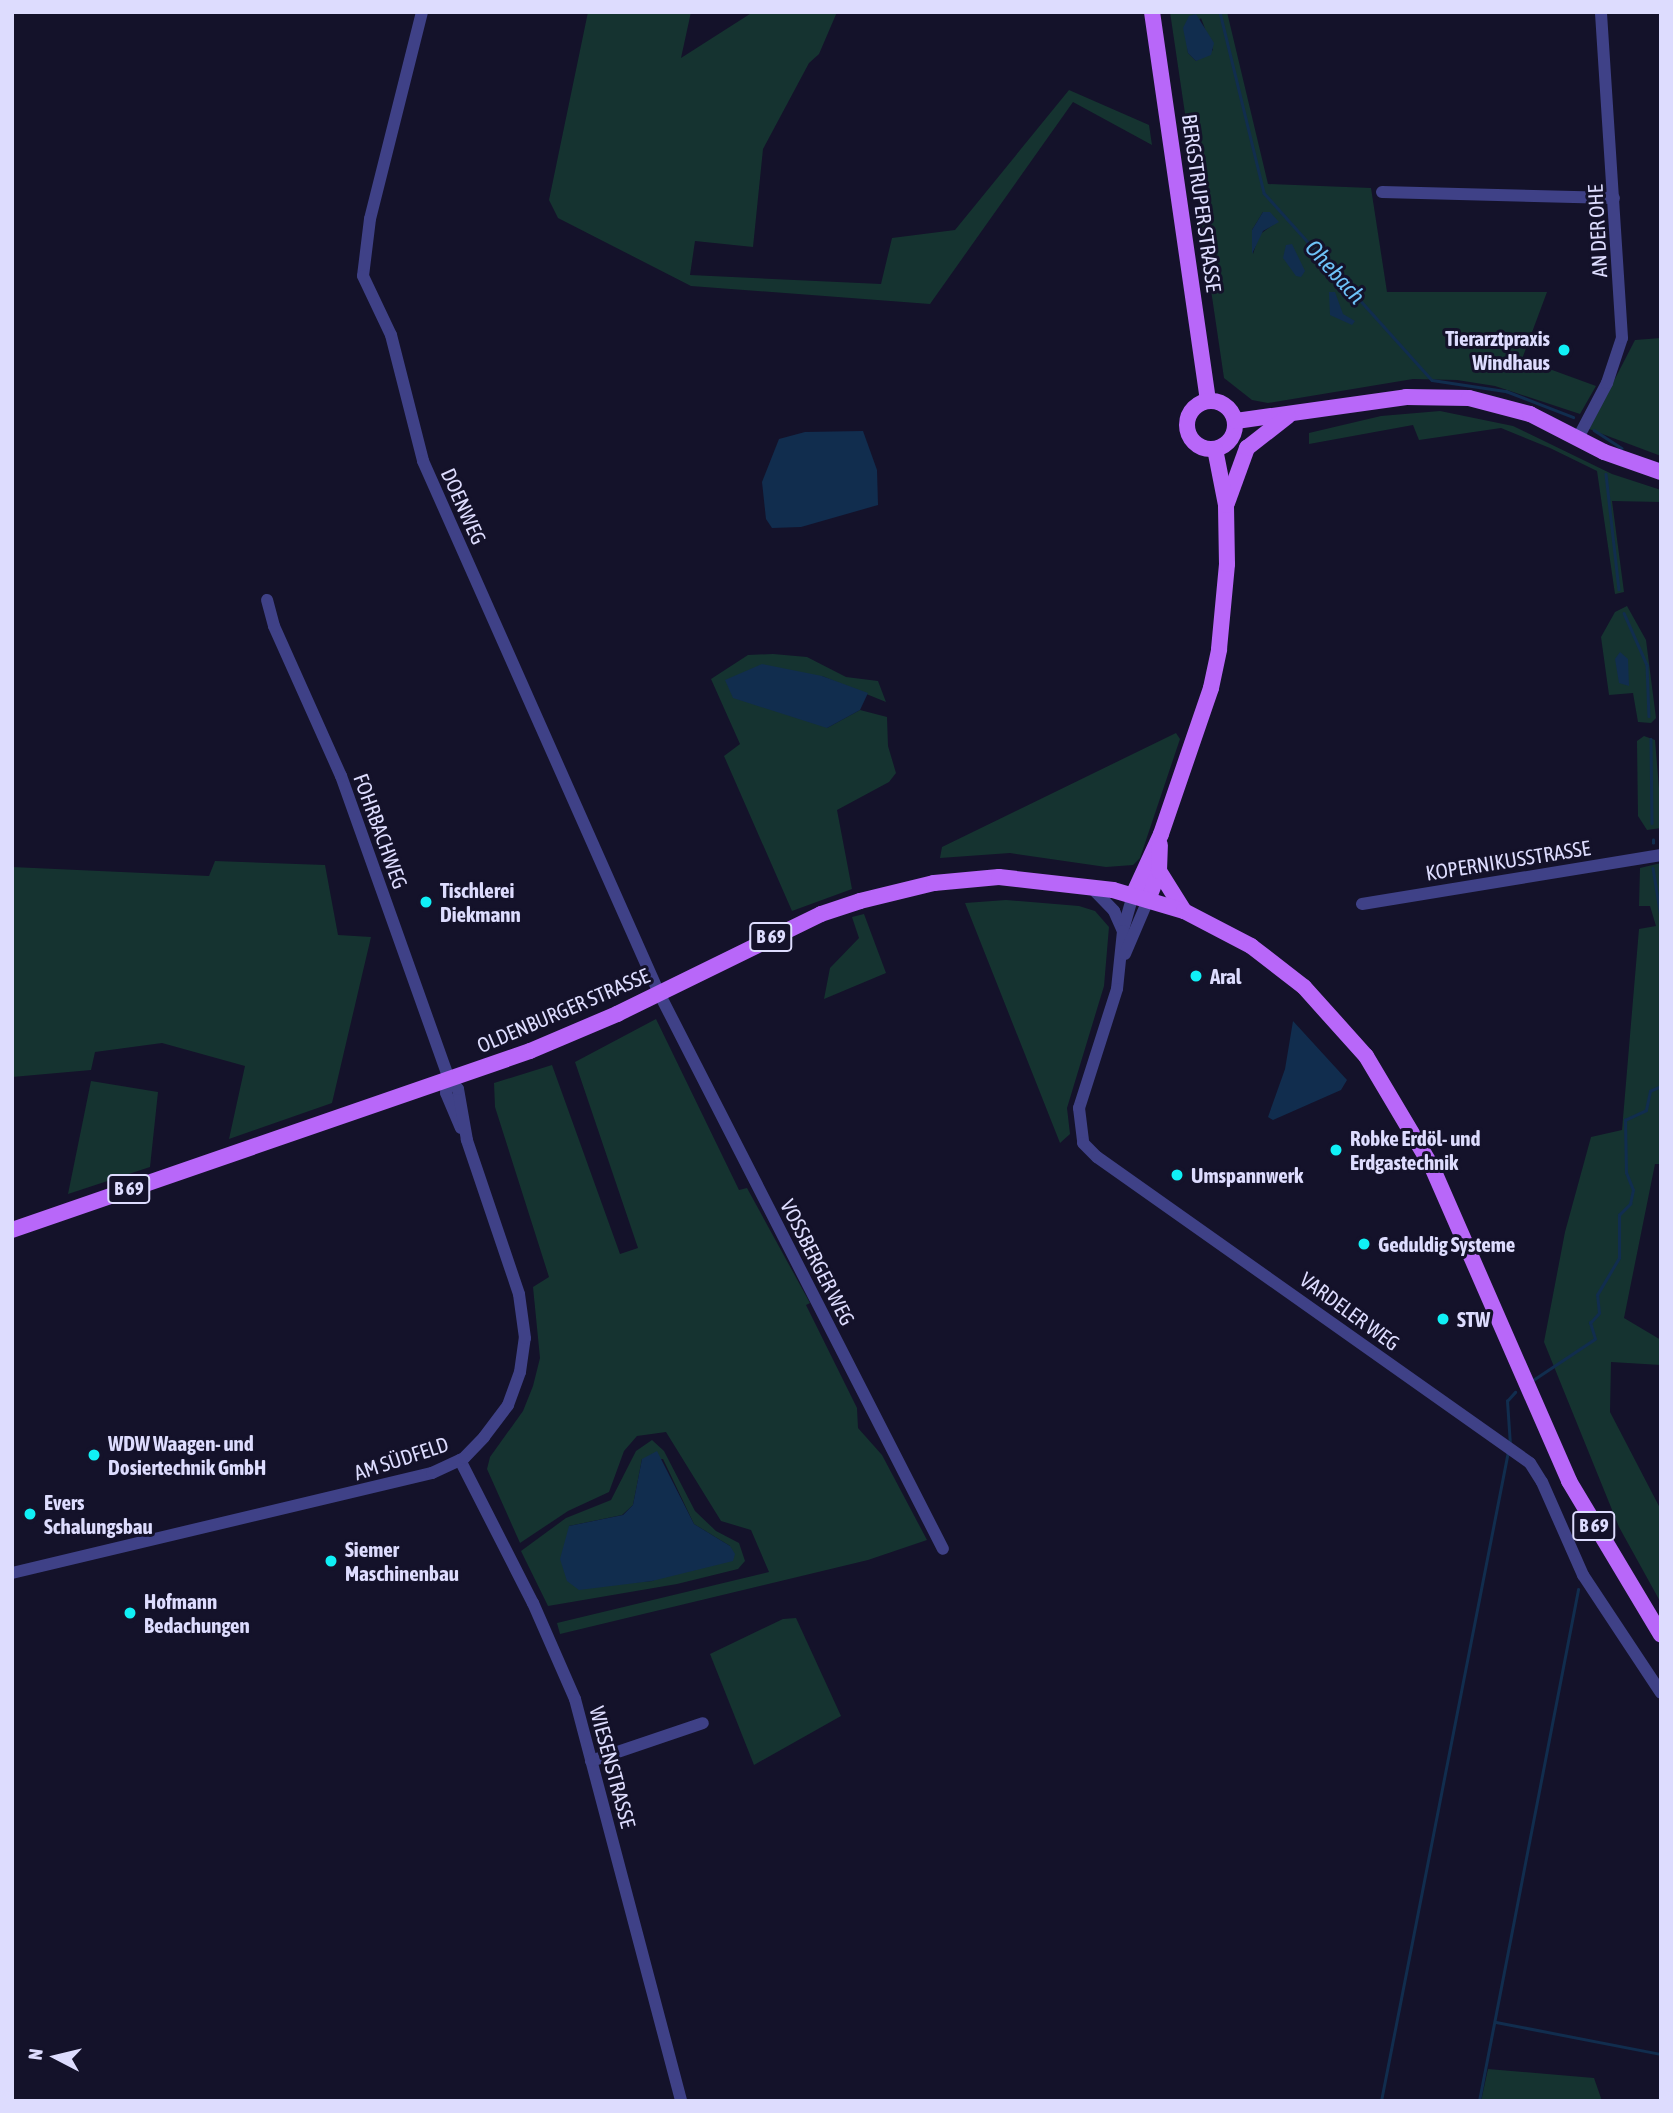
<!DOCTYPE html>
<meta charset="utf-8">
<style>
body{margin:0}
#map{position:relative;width:1673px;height:2113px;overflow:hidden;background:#14122a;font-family:"Asap Condensed",sans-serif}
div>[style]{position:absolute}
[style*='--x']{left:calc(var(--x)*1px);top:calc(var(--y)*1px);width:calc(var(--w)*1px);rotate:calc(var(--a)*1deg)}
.green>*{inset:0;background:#153330}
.water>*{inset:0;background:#112d4e}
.stream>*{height:2.5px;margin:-1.25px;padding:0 1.25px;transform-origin:1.25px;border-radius:1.25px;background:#112d4e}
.minor>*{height:12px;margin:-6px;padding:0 6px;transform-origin:6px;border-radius:6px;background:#3f4187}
.major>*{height:16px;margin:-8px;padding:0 8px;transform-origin:8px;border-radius:8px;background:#b867f9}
.major>.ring{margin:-8px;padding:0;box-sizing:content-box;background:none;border:16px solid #b867f9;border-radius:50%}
.dots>*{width:19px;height:19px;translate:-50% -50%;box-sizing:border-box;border:4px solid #14122a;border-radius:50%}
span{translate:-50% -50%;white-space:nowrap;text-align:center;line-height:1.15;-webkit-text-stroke:6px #14122a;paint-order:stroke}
.shield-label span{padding:2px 5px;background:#14122a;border:2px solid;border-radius:5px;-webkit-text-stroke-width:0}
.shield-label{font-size:19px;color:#dddcfe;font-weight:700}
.street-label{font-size:21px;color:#dddcfe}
.poi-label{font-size:21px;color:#dddcfe;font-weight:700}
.right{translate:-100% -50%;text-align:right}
.left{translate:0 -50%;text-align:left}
.water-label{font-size:23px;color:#6ec3f9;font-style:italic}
.frame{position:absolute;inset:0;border:14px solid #dddcfe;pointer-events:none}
.north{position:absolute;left:21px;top:2022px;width:70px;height:70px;-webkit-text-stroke:5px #14122a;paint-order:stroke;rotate:277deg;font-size:19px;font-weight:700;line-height:28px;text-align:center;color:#dddcfe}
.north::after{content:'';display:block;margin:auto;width:24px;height:32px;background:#dddcfe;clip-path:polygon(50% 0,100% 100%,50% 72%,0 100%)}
</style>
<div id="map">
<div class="green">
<i style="clip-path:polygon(588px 12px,691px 12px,681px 58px,753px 12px,837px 12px,819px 54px,809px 63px,763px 149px,753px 247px,695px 241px,690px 275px,881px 284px,892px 238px,955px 230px,1069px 90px,1149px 125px,1152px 145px,1073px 102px,930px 304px,691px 286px,558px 218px,549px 200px)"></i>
<i style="clip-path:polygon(evenodd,1170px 12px,1227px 12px,1268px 184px,1371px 188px,1387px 292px,1547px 292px,1522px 359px,1596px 386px,1580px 414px,1495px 386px,1457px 380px,1413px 379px,1268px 403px,1252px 400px,1224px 378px,1170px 12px,1201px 18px,1213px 50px,1196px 61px,1188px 53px,1186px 33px,1201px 18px,1170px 12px,1263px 212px,1274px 224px,1259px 235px,1253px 254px,1252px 230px,1263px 212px)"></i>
<i style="clip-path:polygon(1661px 338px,1661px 456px,1589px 429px,1635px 340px)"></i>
<i style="clip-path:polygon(1440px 411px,1513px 426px,1612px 474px,1661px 490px,1661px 502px,1612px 501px,1624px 592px,1615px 594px,1597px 471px,1550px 448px,1501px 428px,1419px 440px,1413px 425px,1309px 444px,1309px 433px,1381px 416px)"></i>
<i style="clip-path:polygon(1627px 606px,1646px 640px,1656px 718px,1651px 723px,1638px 722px,1633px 693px,1609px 695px,1601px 637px,1615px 612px)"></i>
<i style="clip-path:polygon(773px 654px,807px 657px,846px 677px,878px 681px,886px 702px,822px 676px,827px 728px,860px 710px,887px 717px,888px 746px,896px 773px,889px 782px,837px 810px,852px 889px,792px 911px,724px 756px,740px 744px,711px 679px,748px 655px)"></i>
<i style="clip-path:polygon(1176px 733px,1180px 739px,1140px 858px,1133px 865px,1106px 867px,1010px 853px,940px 858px,942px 847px)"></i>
<i style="clip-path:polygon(1644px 736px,1655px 740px,1661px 812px,1661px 828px,1647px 830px,1638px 816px,1637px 741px)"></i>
<i style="clip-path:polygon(215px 861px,325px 865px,338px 935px,371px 937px,332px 1103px,229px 1139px,245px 1066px,162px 1043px,95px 1052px,91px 1070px,12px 1077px,12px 867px,209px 876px)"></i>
<i style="clip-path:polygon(1661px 863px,1661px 1164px,1655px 1164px,1624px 1318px,1661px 1340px,1661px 1365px,1611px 1362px,1610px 1412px,1661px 1510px,1661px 1603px,1619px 1527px,1544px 1342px,1565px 1232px,1591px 1137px,1622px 1130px,1639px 929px,1656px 926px,1650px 906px,1639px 906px,1640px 868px)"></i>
<i style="clip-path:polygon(1006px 900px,1079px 906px,1095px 911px,1109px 927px,1104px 986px,1067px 1108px,1070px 1134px,1060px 1143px,965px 903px)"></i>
<i style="clip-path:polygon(864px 914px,886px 973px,824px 999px,830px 968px,859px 938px,852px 917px)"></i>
<i style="clip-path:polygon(656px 1019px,739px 1190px,747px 1188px,810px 1303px,806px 1305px,857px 1408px,858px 1428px,882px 1455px,927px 1540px,868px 1560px,560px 1634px,557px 1623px,769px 1572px,751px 1530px,721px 1521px,666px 1432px,637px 1436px,624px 1451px,609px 1492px,568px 1511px,520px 1543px,487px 1469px,490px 1457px,523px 1411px,533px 1386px,540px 1358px,533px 1287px,549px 1277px,495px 1107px,494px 1083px,552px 1065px,620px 1254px,638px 1248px,575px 1062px)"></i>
<i style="clip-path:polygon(91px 1081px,158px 1092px,150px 1167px,68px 1194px)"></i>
<i style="clip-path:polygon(evenodd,652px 1440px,664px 1451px,695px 1511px,716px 1531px,739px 1543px,745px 1561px,738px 1569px,677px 1584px,548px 1606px,521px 1551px,566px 1518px,611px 1500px,636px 1451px,652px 1440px,642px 1459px,663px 1459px,694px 1524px,730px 1546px,652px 1581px,618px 1584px,569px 1526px,622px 1515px,633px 1505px,642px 1459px)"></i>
<i style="clip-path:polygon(796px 1618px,841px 1716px,754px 1765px,710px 1654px,783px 1619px)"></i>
<i style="clip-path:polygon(1488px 2069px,1594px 2078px,1602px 2101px,1481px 2101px)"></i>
</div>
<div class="water">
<i style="clip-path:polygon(1196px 14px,1214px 43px,1211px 55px,1196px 61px,1188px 53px,1183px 28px,1189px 16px)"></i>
<i style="clip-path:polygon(1263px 212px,1270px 212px,1279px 222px,1263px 231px,1252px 254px,1252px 230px)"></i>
<i style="clip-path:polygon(1292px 244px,1305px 271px,1301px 277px,1296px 276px,1283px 258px,1286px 245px)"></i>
<i style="clip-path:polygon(1329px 292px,1335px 292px,1343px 314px,1355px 321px,1352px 325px,1330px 315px)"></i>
<i style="clip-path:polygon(863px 431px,877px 470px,878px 505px,801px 527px,772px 528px,766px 519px,762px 482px,779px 439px,805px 432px)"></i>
<i style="clip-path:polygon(1620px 652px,1628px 659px,1629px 686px,1619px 683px,1615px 659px)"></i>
<i style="clip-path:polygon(762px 664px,822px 676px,868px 693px,860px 710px,827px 728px,733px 698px,725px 680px)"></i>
<i style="clip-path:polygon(1293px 1021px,1347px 1080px,1341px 1090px,1273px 1120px,1268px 1117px,1285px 1069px)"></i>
<i style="clip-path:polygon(657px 1451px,694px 1524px,730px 1546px,735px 1554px,733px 1561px,652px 1581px,579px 1590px,567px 1581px,560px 1559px,569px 1526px,623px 1515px,633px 1505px,642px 1459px)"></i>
</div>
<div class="stream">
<i style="--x:1220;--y:12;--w:186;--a:76.3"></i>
<i style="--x:1264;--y:193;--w:251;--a:48.1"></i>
<i style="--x:1432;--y:380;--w:75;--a:8.5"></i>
<i style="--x:1506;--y:391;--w:72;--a:21.2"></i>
<i style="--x:1594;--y:430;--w:33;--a:33"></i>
<i style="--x:1606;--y:474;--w:116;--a:83.6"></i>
<i style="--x:1624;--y:613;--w:57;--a:66.1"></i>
<i style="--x:1647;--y:665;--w:51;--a:87.8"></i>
<i style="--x:1651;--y:739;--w:84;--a:89.3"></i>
<i style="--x:1653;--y:843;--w:3;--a:-90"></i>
<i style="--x:1653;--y:868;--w:50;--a:80.7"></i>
<i style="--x:1661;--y:1016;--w:23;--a:90"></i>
<i style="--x:1533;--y:1380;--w:74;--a:-33.5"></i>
<i style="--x:1595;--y:1339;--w:17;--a:-107"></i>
<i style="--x:1590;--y:1323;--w:13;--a:-48"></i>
<i style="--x:1599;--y:1313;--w:18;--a:-96"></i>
<i style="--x:1597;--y:1295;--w:43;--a:-59.3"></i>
<i style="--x:1619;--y:1258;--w:43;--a:-90"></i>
<i style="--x:1619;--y:1215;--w:16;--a:-45"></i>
<i style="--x:1630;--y:1204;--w:14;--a:-78"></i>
<i style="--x:1633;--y:1190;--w:18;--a:-112"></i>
<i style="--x:1626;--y:1173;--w:53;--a:-91.1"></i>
<i style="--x:1625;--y:1120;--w:23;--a:-25"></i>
<i style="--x:1646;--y:1110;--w:19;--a:-78"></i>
<i style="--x:1650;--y:1091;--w:12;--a:-24"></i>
<i style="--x:1510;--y:1445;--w:44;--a:-93.9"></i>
<i style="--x:1507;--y:1401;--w:12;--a:-48"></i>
<i style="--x:1496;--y:2022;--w:168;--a:11"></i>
<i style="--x:1381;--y:2101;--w:662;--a:-78.94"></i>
<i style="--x:1479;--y:2101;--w:521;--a:-79.04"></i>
</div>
<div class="minor">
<i style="--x:422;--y:12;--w:213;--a:104.1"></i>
<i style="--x:370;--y:219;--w:57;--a:97"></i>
<i style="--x:363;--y:276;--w:65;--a:64.6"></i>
<i style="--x:391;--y:335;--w:130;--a:75.7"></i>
<i style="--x:423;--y:461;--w:582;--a:66.08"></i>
<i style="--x:659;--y:993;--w:624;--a:62.94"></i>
<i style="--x:1382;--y:192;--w:232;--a:1.5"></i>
<i style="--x:1578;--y:438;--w:62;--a:-62.2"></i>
<i style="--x:1607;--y:383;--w:47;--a:-71.6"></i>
<i style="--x:1622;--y:338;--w:327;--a:-93.7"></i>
<i style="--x:1090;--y:886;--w:35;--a:46"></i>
<i style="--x:1114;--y:911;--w:22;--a:66"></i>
<i style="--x:1133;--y:895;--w:37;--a:106"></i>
<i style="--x:1123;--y:931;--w:58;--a:95.9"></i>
<i style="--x:1117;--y:989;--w:125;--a:107.7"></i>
<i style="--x:1079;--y:1108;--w:35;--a:83"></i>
<i style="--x:1083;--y:1143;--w:20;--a:45"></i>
<i style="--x:1097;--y:1157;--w:530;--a:35.25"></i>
<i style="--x:1530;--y:1463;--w:22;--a:58"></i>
<i style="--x:1542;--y:1482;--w:102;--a:66.2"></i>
<i style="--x:1583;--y:1575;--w:141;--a:56.5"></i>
<i style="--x:1362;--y:904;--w:303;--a:-9.3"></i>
<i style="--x:1125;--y:954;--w:59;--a:-66.9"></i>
<i style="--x:449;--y:1079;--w:14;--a:102"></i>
<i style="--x:446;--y:1093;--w:38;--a:67"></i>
<i style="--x:460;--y:1460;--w:161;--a:63"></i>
<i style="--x:533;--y:1603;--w:105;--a:66.4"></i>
<i style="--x:575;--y:1699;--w:416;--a:75.2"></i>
<i style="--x:12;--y:1573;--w:432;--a:-13.4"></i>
<i style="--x:432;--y:1473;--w:35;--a:-25"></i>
<i style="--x:464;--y:1458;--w:29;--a:-46"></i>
<i style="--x:484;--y:1437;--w:40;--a:-53"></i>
<i style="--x:508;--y:1405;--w:35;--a:-70"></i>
<i style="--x:520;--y:1372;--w:34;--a:-82"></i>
<i style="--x:525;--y:1338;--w:44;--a:-97.8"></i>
<i style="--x:519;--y:1294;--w:163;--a:-108.7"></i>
<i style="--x:467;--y:1140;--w:52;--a:-100"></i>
<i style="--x:458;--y:1089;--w:13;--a:-132"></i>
<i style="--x:449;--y:1079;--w:322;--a:-109.6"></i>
<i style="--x:341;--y:776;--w:164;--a:-114.1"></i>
<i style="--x:274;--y:626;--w:27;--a:-105"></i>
<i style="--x:591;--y:1761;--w:118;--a:-18.7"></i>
</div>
<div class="major">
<i style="--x:1152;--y:12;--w:392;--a:81.8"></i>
<i class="ring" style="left:1187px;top:401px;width:32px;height:32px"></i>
<i style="--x:1236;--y:421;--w:172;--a:-8"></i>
<i style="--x:1406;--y:397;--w:63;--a:0.9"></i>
<i style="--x:1469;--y:398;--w:63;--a:14.7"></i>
<i style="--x:1530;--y:414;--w:83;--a:27.2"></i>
<i style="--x:1604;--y:452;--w:60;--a:19.3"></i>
<i style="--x:1227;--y:503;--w:59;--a:-70"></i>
<i style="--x:1247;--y:448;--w:52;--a:-38"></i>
<i style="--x:1159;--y:871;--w:47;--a:58"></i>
<i style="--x:1133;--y:895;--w:67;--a:-65.3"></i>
<i style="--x:1161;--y:834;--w:154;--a:-71.1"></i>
<i style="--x:1211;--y:688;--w:40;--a:-78"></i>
<i style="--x:1219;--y:649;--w:85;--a:-84.6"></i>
<i style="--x:1227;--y:564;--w:59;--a:-91"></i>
<i style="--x:1226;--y:505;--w:57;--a:-101.1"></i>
<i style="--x:1148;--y:900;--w:31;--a:-69"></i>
<i style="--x:1159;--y:871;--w:26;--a:-88"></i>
<i style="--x:12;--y:1230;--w:548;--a:-19.06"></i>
<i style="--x:530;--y:1051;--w:95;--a:-23"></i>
<i style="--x:617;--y:1014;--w:227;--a:-26.1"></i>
<i style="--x:821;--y:914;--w:41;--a:-18.4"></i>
<i style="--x:860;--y:901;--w:76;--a:-13.7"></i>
<i style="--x:934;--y:883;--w:65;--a:-5.3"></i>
<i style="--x:999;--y:877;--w:115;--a:6.5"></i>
<i style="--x:1113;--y:890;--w:74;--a:16.5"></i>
<i style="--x:1184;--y:911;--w:76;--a:27.6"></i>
<i style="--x:1251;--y:946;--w:67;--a:37.7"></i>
<i style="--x:1304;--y:987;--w:93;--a:48.1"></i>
<i style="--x:1366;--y:1056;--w:129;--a:59.3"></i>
<i style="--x:1432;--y:1167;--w:343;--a:66.4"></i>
<i style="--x:1569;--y:1481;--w:179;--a:59.1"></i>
</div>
<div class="dots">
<i style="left:1564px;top:350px;background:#10f0f6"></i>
<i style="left:426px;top:902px;background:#10f0f6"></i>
<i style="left:1196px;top:976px;background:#10f0f6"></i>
<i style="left:1336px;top:1150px;background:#10f0f6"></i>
<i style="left:1177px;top:1175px;background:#10f0f6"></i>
<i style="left:1364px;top:1244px;background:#10f0f6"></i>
<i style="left:1443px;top:1319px;background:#10f0f6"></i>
<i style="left:94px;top:1455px;background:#10f0f6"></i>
<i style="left:30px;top:1514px;background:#10f0f6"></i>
<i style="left:331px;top:1561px;background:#10f0f6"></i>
<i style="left:130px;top:1613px;background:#10f0f6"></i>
</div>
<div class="shield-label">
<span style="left:771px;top:937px">B 69</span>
<span style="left:129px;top:1189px">B 69</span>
<span style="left:1594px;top:1526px">B 69</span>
</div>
<div class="street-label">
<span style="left:1202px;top:203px;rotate:82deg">BERGSTRUPER STRASSE</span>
<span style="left:1597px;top:231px;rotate:-93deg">AN DER OHE</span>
<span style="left:464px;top:506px;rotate:66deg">DOENWEG</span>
<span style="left:381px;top:831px;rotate:70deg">FOHRBACHWEG</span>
<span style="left:1508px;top:860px;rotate:-9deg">KOPERNIKUSSTRASSE</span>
<span style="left:563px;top:1010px;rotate:-23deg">OLDENBURGER STRASSE</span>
<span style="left:818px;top:1262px;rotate:63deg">VOSSBERGER WEG</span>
<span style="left:1350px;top:1311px;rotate:36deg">VARDELER WEG</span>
<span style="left:401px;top:1458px;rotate:-18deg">AM SÜDFELD</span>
<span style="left:613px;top:1767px;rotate:75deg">WIESENSTRASSE</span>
</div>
<div class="poi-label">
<span class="right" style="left:1550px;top:350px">Tierarztpraxis<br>Windhaus</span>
<span class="left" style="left:440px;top:902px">Tischlerei<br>Diekmann</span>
<span class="left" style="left:1210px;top:976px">Aral</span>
<span class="left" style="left:1350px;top:1150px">Robke Erdöl- und<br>Erdgastechnik</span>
<span class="left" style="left:1191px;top:1175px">Umspannwerk</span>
<span class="left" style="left:1378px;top:1244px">Geduldig Systeme</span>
<span class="left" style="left:1457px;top:1319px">STW</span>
<span class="left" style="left:108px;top:1455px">WDW Waagen- und<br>Dosiertechnik GmbH</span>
<span class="left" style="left:44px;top:1514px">Evers<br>Schalungsbau</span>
<span class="left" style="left:345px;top:1561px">Siemer<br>Maschinenbau</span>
<span class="left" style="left:144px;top:1613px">Hofmann<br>Bedachungen</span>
</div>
<div class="water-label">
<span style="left:1335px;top:272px;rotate:48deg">Ohebach</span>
</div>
<div class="frame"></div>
<div class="north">N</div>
</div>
